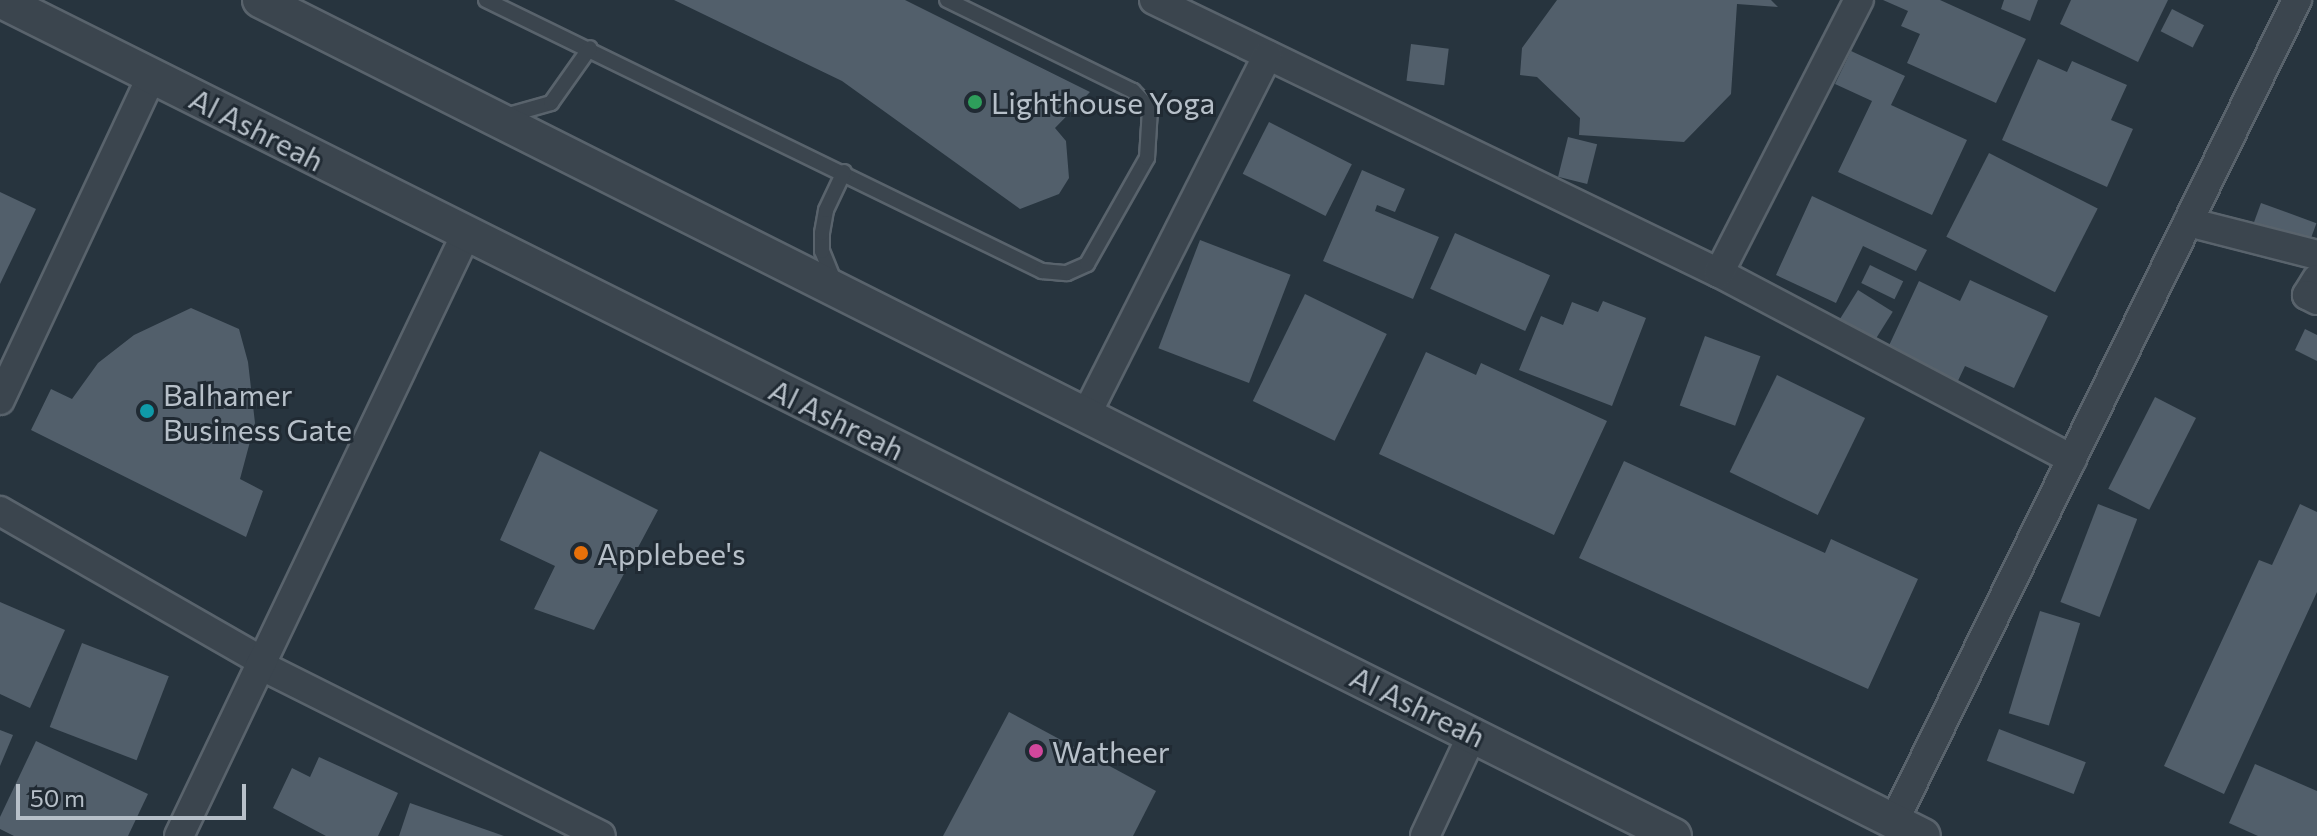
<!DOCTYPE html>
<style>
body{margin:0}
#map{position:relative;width:2317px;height:836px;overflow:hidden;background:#27343e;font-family:Commissioner,sans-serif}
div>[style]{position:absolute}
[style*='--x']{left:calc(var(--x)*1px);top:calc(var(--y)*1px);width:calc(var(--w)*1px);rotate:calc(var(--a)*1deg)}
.building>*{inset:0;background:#525f6b;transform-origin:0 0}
.roads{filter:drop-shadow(2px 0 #59636c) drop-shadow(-2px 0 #59636c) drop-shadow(0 2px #59636c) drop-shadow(0 -2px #59636c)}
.service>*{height:14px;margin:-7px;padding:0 7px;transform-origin:7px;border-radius:7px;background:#3b454e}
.minor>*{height:28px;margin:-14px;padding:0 14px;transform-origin:14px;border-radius:14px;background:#3b454e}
.tertiary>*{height:34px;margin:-17px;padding:0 17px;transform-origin:17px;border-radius:17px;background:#3b454e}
.dots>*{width:22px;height:22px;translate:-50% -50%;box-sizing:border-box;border:4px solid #202a33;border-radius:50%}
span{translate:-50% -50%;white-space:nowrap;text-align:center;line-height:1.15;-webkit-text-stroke:6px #202a33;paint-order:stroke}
.poi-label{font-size:30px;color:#b7c0c9}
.left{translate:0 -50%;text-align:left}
.street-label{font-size:30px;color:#b7c0c9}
.scale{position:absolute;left:16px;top:784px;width:230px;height:36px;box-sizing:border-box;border:4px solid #b7c0c9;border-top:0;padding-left:10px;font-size:24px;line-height:28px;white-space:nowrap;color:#b7c0c9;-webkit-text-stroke:6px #202a33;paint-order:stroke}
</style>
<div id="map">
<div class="building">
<i style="clip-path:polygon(674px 0,905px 0,1090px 92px,1055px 128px,1066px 141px,1069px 178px,1059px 194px,1020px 209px,842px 81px)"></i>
<i style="clip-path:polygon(1557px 0,1771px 0,1778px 7px,1737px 4px,1731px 94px,1684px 142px,1579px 135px,1580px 118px,1537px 77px,1520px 75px,1522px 48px)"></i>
<i style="clip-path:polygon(1883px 0,1940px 0,2026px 39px,1996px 103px,1907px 63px,1920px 34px,1901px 26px,1908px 11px)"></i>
<i style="clip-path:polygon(2004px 0,2038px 0,2030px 21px,2001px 9px)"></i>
<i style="clip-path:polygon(2071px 0,2168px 0,2138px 62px,2060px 24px)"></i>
<i style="left:2172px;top:9px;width:36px;height:25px;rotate:27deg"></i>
<i style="left:1411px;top:44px;width:38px;height:37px;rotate:7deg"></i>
<i style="clip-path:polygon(1851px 51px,1905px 76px,1891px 105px,1967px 140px,1932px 215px,1838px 172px,1872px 101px,1835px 84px)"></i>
<i style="clip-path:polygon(2038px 59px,2067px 72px,2072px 61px,2127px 85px,2111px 120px,2133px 129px,2107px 187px,2002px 140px)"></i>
<i style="left:1269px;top:122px;width:93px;height:58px;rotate:27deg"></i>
<i style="left:1568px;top:137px;width:30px;height:41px;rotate:14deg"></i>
<i style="left:1989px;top:153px;width:122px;height:94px;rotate:27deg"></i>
<i style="clip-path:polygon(1362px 170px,1405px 189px,1395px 212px,1377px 205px,1375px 211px,1439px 237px,1413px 299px,1323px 261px)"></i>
<i style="clip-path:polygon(0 192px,36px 209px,0 284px)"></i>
<i style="clip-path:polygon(1812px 196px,1927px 250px,1916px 271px,1863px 246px,1836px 303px,1776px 275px)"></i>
<i style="left:2261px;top:203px;width:59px;height:40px;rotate:20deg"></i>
<i style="left:1455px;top:233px;width:104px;height:61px;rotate:24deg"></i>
<i style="left:1200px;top:240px;width:97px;height:116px;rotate:21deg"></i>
<i style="left:1870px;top:265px;width:37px;height:20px;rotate:26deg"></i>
<i style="clip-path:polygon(1970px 280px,2048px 316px,2014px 388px,1965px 366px,1956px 385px,1886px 352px,1919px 281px,1960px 301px)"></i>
<i style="left:1858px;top:290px;width:41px;height:37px;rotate:32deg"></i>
<i style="left:1305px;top:294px;width:91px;height:119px;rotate:26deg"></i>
<i style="clip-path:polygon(1603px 301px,1646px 318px,1612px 406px,1519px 370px,1541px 316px,1563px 325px,1572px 302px,1598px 312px)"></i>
<i style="clip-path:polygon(191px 308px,239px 329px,248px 362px,255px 423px,240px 479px,263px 491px,246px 537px,31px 430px,51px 389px,72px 399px,98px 363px,134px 335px)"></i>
<i style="clip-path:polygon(2305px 329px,2317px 335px,2317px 361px,2295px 350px)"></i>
<i style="left:1705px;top:336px;width:59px;height:74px;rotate:20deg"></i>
<i style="clip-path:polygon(1426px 352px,1476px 375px,1481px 363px,1607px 421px,1554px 535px,1379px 454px)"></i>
<i style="left:1777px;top:375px;width:98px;height:108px;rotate:26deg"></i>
<i style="left:2155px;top:397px;width:46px;height:103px;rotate:27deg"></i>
<i style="clip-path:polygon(540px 451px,658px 510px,594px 630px,534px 609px,555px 566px,500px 540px)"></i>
<i style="clip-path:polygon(1624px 461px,1825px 553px,1831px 539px,1918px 579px,1868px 689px,1579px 558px)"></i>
<i style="left:2098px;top:504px;width:42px;height:105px;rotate:21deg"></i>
<i style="clip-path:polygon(2300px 504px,2317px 512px,2317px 592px,2224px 794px,2164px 766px,2259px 560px,2272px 565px)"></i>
<i style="clip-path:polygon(0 602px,65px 630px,30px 708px,0 694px)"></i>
<i style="left:2040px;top:611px;width:42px;height:107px;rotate:17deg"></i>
<i style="left:82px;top:643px;width:93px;height:90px;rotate:21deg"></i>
<i style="clip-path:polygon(1009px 712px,1156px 791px,1133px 836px,943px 836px)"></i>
<i style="left:1999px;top:729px;width:93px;height:34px;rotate:21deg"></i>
<i style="clip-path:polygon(0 730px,13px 735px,0 766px)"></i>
<i style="clip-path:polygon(36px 741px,148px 794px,128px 836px,14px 836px,0 829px,0 817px)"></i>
<i style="clip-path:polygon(319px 757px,398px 793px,378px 836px,326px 836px,273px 808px,292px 768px,310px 777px)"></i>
<i style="clip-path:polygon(2255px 764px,2317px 791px,2317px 836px,2258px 836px,2229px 823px)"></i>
<i style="clip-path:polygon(410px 803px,504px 836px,399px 836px)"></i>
</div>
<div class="roads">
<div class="service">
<i style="--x:486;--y:0;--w:619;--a:25.99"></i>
<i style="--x:1042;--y:271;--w:25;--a:5"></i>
<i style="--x:1067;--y:273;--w:22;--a:-24"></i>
<i style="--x:1087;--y:264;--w:122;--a:-60.5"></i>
<i style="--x:1147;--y:158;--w:49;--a:-86.5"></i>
<i style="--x:1150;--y:109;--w:25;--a:-133"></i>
<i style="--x:1133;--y:91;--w:207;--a:-153.9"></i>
<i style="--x:505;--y:116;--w:48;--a:-15.8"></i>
<i style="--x:551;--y:103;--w:67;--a:-54.7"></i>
<i style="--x:835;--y:283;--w:35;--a:-112"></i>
<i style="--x:822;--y:251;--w:18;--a:-90"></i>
<i style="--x:822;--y:233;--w:23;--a:-80"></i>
<i style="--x:826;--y:210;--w:42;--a:-64.7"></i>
</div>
<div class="minor">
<i style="--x:1154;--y:0;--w:627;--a:25.79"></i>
<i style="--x:1719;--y:273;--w:399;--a:27.8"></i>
<i style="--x:2188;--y:222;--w:133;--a:14.3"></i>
<i style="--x:1719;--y:273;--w:307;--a:-62.9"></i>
<i style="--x:2317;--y:279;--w:19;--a:122"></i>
<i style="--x:2307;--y:295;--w:11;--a:27"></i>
<i style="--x:0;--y:400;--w:359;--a:-64.9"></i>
<i style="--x:1086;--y:415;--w:403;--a:-63.2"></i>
<i style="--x:0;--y:511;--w:302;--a:29.8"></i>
<i style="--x:260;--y:665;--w:381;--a:26.6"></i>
<i style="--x:1894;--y:821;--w:915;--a:-63.86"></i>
<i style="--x:179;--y:836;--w:665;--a:-64.51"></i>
<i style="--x:1425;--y:836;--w:114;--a:-65"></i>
</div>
<div class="tertiary">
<i style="--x:0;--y:0;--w:1871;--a:26.54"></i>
<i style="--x:260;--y:0;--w:1861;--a:26.69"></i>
</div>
</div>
<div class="dots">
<i style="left:975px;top:102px;background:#2e9e5b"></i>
<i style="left:147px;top:411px;background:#0f9aa8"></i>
<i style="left:581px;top:553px;background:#e8710a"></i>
<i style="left:1036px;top:751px;background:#d1479c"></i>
</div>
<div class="poi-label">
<span class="left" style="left:991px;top:102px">Lighthouse Yoga</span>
<span class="left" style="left:163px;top:411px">Balhamer<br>Business Gate</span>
<span class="left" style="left:597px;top:553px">Applebee's</span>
<span class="left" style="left:1052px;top:751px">Watheer</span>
</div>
<div class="street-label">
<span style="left:257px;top:129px;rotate:27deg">Al Ashreah</span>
<span style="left:837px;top:419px;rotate:26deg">Al Ashreah</span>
<span style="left:1418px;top:706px;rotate:26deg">Al Ashreah</span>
</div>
<div class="scale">50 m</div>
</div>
